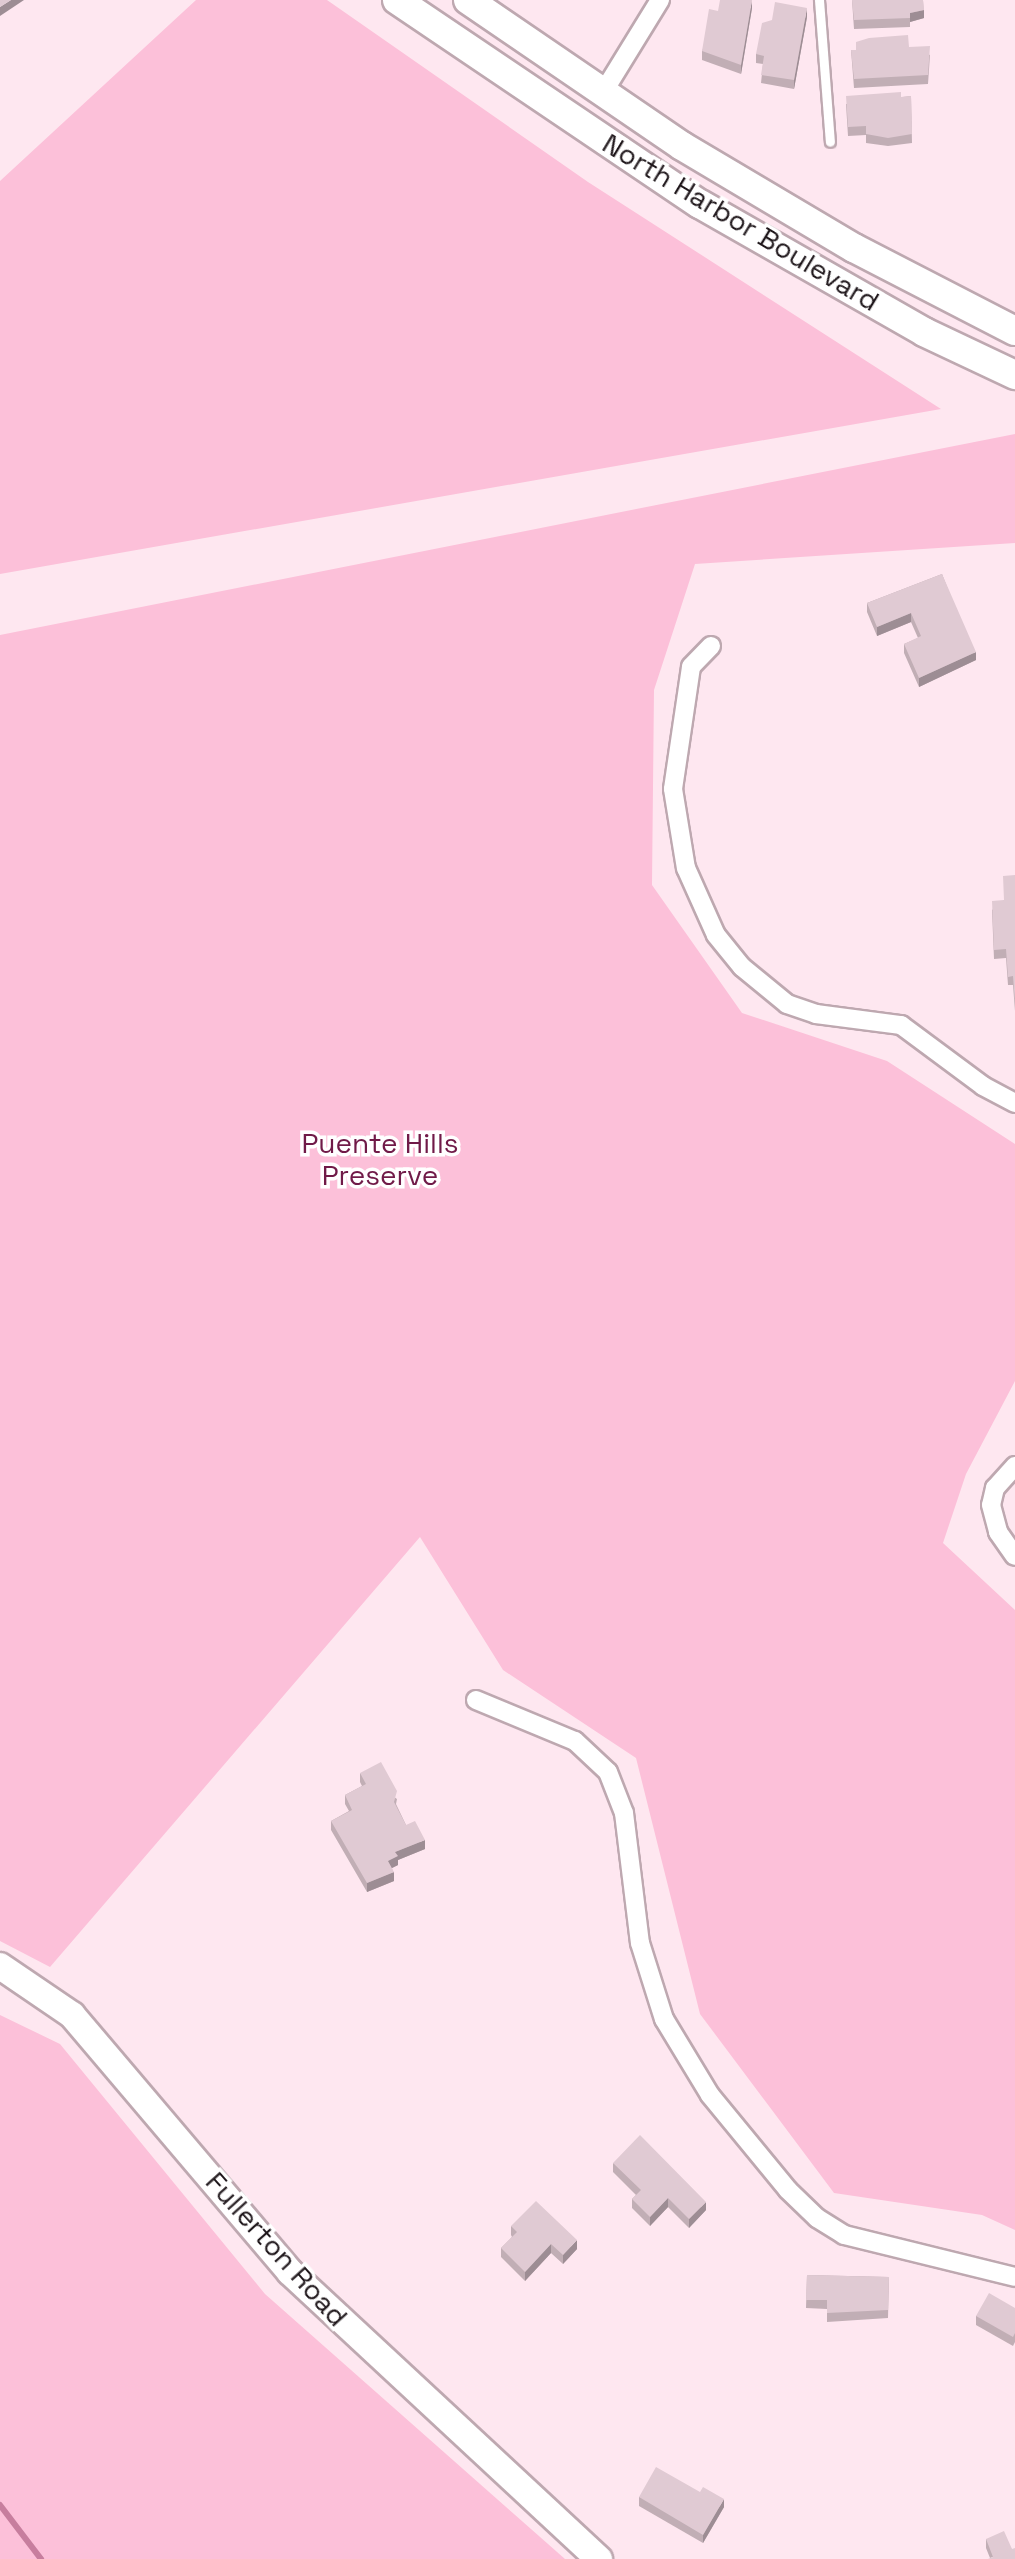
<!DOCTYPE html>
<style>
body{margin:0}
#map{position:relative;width:1015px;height:2559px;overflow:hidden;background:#fee7f0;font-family:"Space Grotesk",sans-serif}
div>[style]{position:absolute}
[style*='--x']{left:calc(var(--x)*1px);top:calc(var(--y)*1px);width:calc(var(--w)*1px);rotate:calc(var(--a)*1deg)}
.green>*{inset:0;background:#fcc0d9}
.stream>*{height:6px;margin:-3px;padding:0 3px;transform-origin:3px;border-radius:3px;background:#c77e9e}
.roads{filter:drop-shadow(2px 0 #bea8b0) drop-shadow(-2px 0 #bea8b0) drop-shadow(0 2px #bea8b0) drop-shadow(0 -2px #bea8b0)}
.lane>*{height:9px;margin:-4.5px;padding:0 4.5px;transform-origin:4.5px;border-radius:4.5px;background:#fff}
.street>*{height:18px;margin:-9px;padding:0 9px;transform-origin:9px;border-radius:9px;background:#fff}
.secondary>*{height:26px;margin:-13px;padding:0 13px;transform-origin:13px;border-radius:13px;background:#fff}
.primary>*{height:28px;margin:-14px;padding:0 14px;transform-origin:14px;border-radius:14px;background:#fff}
.wall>*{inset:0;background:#c1aeb5}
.shaded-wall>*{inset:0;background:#9d8d94}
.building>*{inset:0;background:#e0cad3}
span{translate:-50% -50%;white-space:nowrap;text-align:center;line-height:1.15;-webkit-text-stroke:7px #fff;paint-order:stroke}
.street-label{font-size:28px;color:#1f171b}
.park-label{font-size:28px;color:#701a48}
</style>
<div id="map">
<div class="green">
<i style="clip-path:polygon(196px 0,327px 0,588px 182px,941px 409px,0 574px,0 181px)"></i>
<i style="clip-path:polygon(1015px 434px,1015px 543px,695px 564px,654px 690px,652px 885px,742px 1013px,887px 1061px,1015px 1144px,1015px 1381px,966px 1474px,943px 1543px,1015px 1610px,1015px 2230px,982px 2215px,834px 2193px,700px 2014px,636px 1758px,503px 1670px,420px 1537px,50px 1967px,0 1941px,0 635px)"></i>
<i style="clip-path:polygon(0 2015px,60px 2044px,265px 2294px,565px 2559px,0 2559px)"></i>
</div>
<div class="stream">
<i style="--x:0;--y:2505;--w:68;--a:52.8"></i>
</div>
<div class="roads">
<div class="lane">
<i style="--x:819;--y:0;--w:142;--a:85.6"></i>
</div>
<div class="street">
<i style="--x:604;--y:91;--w:107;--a:-58.4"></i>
<i style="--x:711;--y:646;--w:29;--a:134"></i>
<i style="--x:691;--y:667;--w:123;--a:98.4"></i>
<i style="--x:673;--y:789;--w:80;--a:80.7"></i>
<i style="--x:686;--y:868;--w:73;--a:65.9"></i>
<i style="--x:716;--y:935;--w:41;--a:50.9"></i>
<i style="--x:742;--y:967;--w:58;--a:39.4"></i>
<i style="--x:787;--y:1004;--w:31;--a:19"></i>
<i style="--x:816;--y:1014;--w:86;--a:7.4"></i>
<i style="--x:901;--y:1025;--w:102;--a:36.6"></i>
<i style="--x:983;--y:1086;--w:36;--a:28"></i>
<i style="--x:1015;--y:1466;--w:30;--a:132"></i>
<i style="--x:995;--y:1488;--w:17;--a:103"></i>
<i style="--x:991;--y:1505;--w:28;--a:75"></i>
<i style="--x:998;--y:1532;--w:29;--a:55"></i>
<i style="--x:476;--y:1700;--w:107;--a:22.5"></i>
<i style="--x:575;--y:1741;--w:45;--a:43.2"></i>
<i style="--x:608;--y:1772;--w:44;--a:68.7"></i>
<i style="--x:624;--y:1813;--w:131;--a:83"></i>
<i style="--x:640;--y:1943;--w:80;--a:72.5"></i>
<i style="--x:664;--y:2019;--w:89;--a:58.8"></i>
<i style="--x:710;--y:2095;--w:123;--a:50.6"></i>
<i style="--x:788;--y:2190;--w:40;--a:44"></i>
<i style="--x:817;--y:2218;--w:32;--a:32"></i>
<i style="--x:844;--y:2235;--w:176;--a:13.8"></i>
</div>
<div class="secondary">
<i style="--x:0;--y:1966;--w:87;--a:34.2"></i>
<i style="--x:72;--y:2015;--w:337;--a:49.7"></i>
<i style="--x:290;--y:2272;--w:422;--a:42.9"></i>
</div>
<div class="primary">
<i style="--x:397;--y:0;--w:365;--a:34"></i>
<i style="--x:700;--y:204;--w:258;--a:29.7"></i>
<i style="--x:924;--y:332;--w:101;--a:25.3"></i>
<i style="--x:468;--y:0;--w:259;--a:34.3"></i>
<i style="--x:682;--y:146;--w:200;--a:30.7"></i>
<i style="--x:854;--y:248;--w:181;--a:27.3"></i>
</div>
</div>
<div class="wall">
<i style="clip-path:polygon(852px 0,923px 0,924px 18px,910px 22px,910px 27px,854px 29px)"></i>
<i style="clip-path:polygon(752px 8px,741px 74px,702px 60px,702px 51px,718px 11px)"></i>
<i style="clip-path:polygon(807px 17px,794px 89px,761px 83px,763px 64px,756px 63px,756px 54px)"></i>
<i style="clip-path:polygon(856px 42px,909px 47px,930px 55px,928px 84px,854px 88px,851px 50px,856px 50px)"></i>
<i style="clip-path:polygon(911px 96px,912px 143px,888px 146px,866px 143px,866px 135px,848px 136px,846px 104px)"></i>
<i style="clip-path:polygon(942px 574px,976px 660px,919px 687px,904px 653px,904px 644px,918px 638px,911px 622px,877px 636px,867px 612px,867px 603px)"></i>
<i style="clip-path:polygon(1015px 875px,1015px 1011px,1013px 985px,1008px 985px,1006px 958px,994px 959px,992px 910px,1004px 900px)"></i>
<i style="clip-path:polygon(360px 1773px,397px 1799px,396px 1804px,406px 1825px,425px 1849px,398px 1860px,398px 1865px,392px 1868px,394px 1881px,367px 1892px,331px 1830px,331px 1821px,349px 1811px,345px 1804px,345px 1795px,362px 1786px,360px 1782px)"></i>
<i style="clip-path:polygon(613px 2163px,706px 2210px,689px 2228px,668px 2207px,650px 2226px,632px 2208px,632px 2199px,636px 2195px,613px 2172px)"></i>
<i style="clip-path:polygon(511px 2226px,577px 2249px,563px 2264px,551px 2253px,525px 2281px,501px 2257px,501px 2248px,512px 2237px,511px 2235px)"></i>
<i style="clip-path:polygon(807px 2275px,889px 2277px,888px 2318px,827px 2322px,827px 2309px,806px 2308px)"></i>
<i style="clip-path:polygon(1015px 2308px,1015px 2342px,1013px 2346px,976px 2325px,976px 2316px)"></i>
<i style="clip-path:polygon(639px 2497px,724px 2507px,703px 2543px,639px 2506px)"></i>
<i style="clip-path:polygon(986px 2539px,1012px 2549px,990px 2558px,986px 2548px)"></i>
</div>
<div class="shaded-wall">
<i style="clip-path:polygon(11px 0,24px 0,0 16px,0 7px)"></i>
<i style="clip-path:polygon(752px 0,752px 8px,741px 74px,741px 65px)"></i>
<i style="clip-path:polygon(807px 8px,807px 17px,794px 89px,794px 80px)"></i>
<i style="clip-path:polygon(924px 10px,924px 18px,910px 22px,910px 13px)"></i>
<i style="clip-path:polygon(911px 613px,911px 622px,877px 636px,877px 627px)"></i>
<i style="clip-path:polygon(976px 652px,976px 660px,919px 687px,919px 678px)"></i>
<i style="clip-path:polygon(425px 1840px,425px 1849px,398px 1860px,398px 1865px,388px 1870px,388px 1861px,395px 1852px)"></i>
<i style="clip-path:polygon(394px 1872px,394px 1881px,367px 1892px,367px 1883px)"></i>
<i style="clip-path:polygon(668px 2198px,668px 2207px,650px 2226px,650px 2217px)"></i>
<i style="clip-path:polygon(706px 2202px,706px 2210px,689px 2228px,689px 2219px)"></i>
<i style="clip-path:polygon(577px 2240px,577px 2249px,563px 2264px,563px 2255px)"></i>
<i style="clip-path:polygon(551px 2244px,551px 2253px,525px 2281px,525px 2272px)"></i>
<i style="clip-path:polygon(724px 2499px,724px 2507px,703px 2543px,703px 2535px)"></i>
</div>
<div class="building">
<i style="clip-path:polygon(0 0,11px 0,0 7px)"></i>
<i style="clip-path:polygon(720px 0,752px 0,741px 65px,702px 51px,709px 9px,718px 11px)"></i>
<i style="clip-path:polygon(852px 0,923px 0,924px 10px,910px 13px,910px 18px,854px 20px)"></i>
<i style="clip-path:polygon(775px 2px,807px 8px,794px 80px,761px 75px,764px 56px,756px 54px,762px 23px,772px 20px)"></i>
<i style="clip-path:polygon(908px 35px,909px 47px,930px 46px,928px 75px,854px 79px,851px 50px,856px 50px,856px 42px,869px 38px)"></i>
<i style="clip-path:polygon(901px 92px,901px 97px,911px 96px,912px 134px,888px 138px,866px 134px,866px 126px,848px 127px,846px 96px)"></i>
<i style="clip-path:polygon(942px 574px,976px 652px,919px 678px,904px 644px,921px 636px,911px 613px,877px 627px,867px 603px)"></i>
<i style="clip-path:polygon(1015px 875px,1015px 1002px,1013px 976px,1008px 977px,1006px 949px,994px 950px,992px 901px,1004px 900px,1003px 876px)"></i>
<i style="clip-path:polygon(381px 1762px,397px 1791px,394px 1802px,406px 1825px,415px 1821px,425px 1840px,395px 1852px,398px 1856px,388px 1861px,394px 1872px,367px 1883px,331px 1821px,352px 1810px,345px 1795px,366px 1784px,360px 1773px)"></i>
<i style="clip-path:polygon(640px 2135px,706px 2202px,689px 2219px,668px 2198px,650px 2217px,632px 2199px,641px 2190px,613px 2163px)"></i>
<i style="clip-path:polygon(536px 2201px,577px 2240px,563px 2255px,551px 2244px,525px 2272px,501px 2248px,517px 2232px,511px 2226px)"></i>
<i style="clip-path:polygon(807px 2275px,889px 2277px,888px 2310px,827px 2313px,827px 2300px,806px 2300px)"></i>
<i style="clip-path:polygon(989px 2293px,1015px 2308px,1015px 2333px,1013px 2337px,976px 2316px)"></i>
<i style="clip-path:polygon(656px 2467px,700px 2492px,703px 2487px,724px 2499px,703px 2535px,639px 2497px)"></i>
<i style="clip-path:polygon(1004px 2531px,1012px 2549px,1015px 2548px,1015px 2559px,988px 2559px,993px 2557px,986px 2539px)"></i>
</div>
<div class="street-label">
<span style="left:741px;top:222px;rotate:31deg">North Harbor Boulevard</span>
<span style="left:277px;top:2249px;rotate:48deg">Fullerton Road</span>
</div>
<div class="park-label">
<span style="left:380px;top:1159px">Puente Hills<br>Preserve</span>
</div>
</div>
